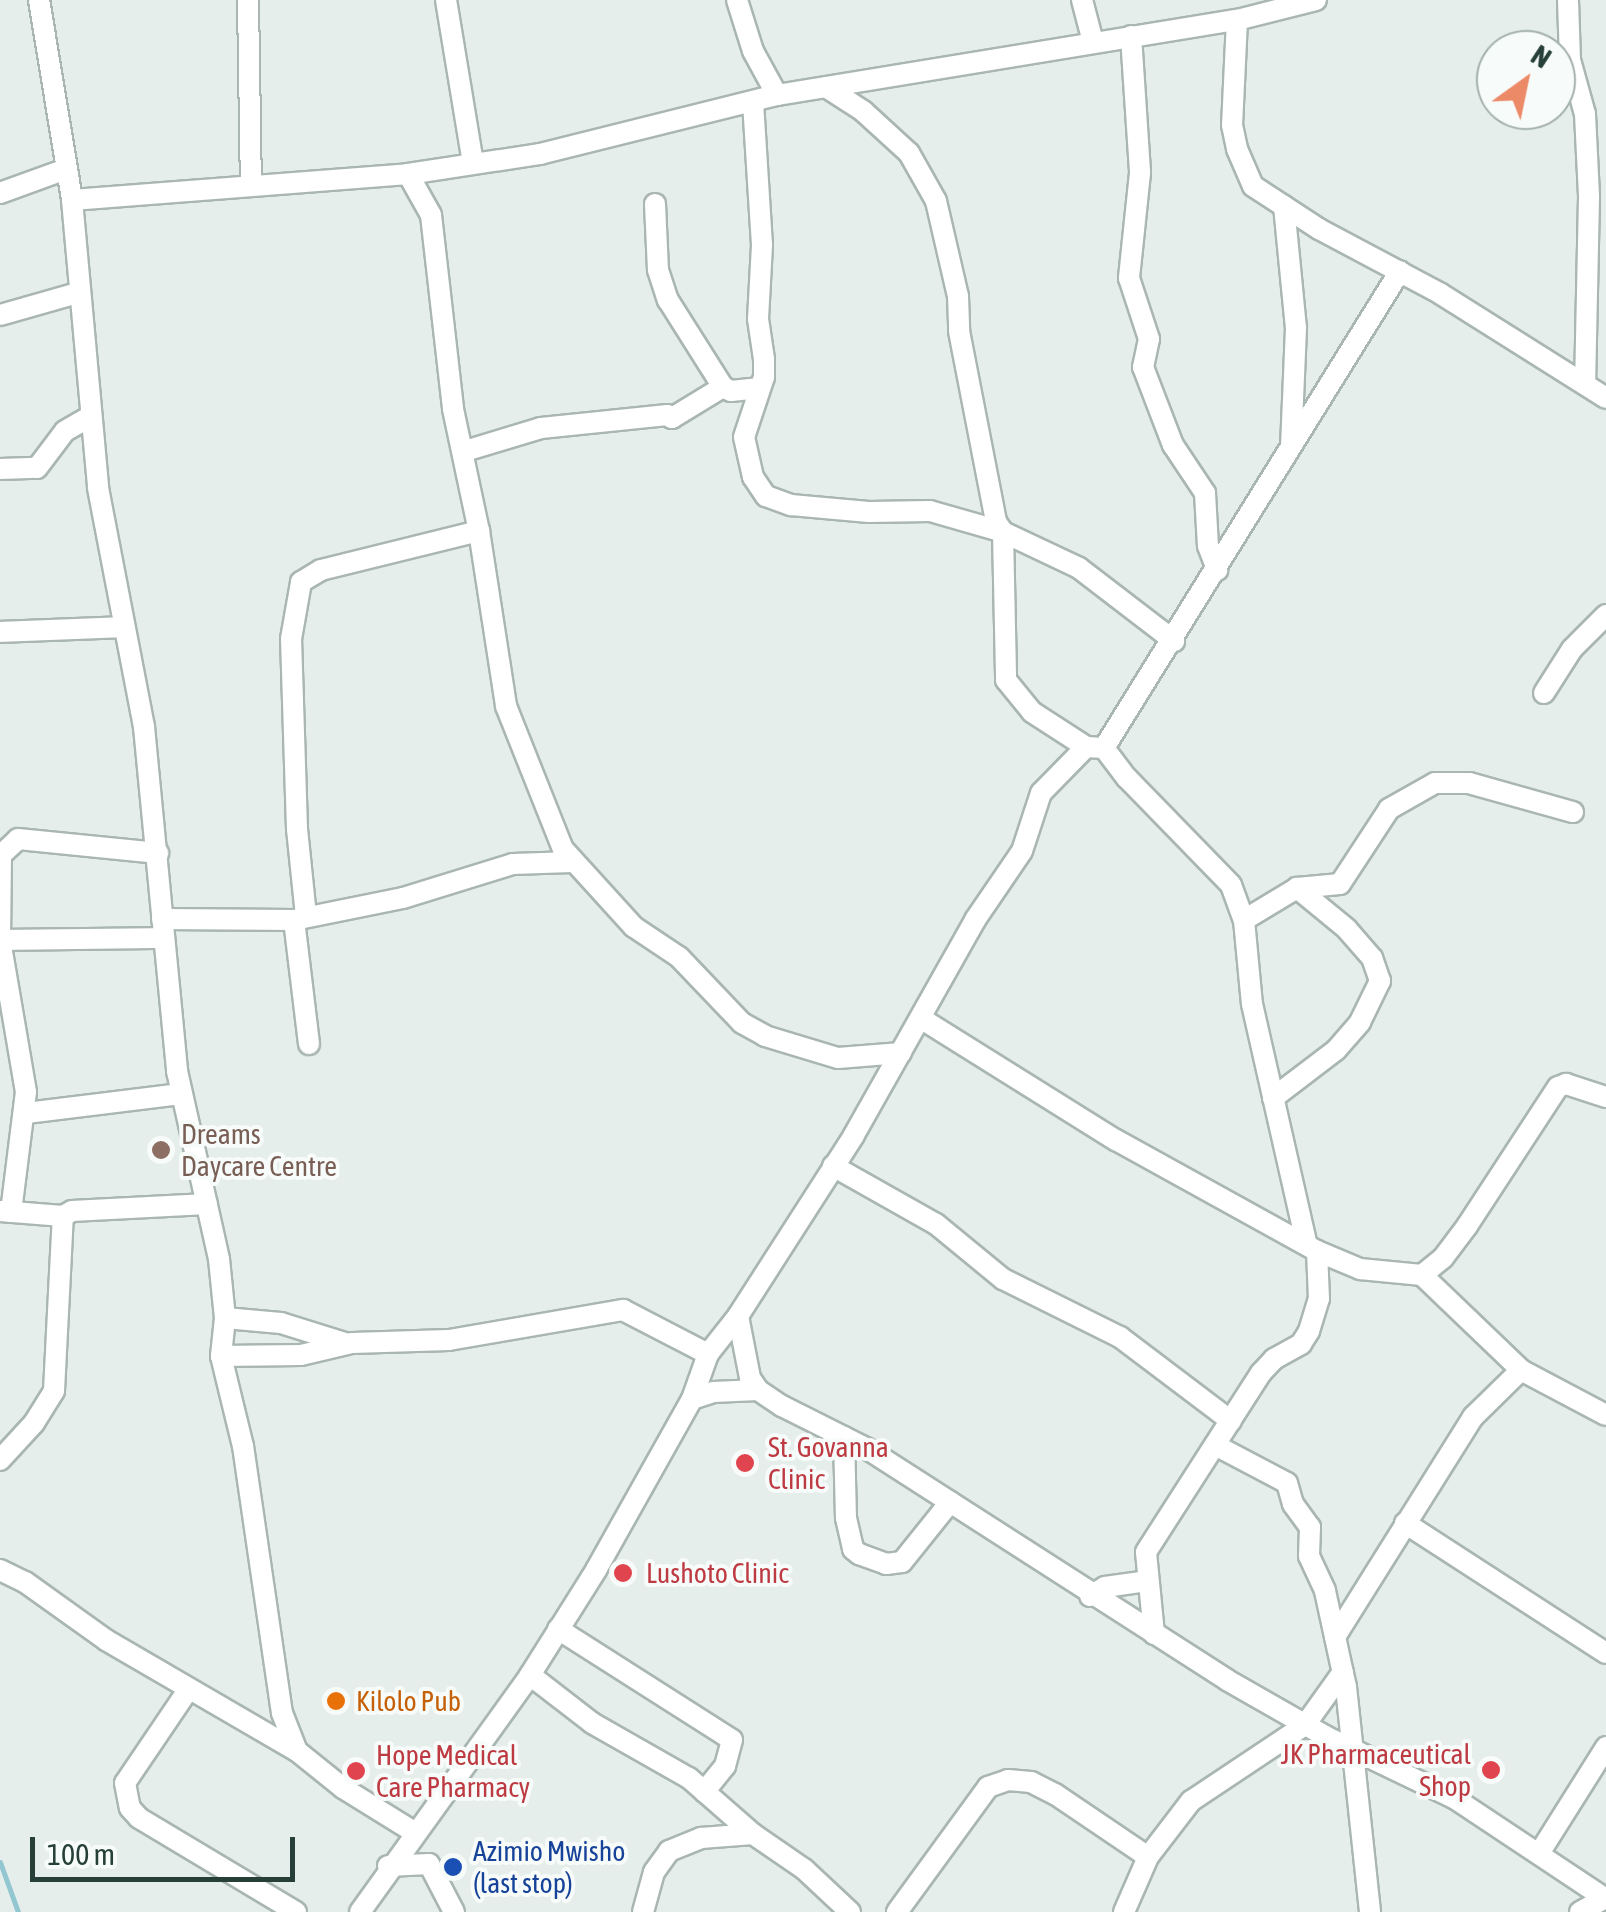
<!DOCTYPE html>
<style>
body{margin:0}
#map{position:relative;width:1606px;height:1912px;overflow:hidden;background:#e6eeeb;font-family:"Asap Condensed",sans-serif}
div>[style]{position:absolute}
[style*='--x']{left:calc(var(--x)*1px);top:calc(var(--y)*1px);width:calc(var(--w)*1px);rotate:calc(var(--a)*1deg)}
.stream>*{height:5px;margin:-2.5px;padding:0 2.5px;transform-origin:2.5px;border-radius:2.5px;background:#92c6d0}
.roads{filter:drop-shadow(2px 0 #a9b6b2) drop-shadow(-2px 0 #a9b6b2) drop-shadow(0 2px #a9b6b2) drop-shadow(0 -2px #a9b6b2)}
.street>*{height:20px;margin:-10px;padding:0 10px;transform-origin:10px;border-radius:10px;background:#fff}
.dots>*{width:28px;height:28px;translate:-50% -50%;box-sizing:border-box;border:5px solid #f7fbf9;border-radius:50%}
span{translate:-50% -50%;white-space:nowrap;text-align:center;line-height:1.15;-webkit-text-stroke:8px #f7fbf9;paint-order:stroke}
.education-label{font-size:28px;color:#785e54}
.left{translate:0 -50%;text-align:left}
.health-label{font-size:28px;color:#be3a42}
.right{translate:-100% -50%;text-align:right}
.food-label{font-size:28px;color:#c56008}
.transit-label{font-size:28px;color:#164399}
.north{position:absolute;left:1476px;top:30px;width:100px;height:100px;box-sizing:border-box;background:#f7fbf9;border:2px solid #a3b0ac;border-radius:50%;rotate:33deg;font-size:28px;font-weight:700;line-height:40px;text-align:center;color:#264039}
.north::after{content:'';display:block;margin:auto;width:35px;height:45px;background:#ec8967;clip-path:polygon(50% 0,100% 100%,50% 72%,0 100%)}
.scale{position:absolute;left:30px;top:1837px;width:265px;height:45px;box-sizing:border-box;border:5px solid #264039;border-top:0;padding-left:12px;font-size:30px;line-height:35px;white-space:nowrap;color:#264039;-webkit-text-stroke:8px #f7fbf9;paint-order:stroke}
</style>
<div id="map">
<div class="stream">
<i style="--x:0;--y:1862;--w:53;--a:70.2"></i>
</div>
<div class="roads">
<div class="street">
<i style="--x:39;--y:0;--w:203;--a:80.6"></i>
<i style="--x:72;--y:200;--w:289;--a:84.8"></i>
<i style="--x:98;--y:488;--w:243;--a:79.1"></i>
<i style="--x:144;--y:727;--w:346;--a:84.5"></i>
<i style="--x:177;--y:1071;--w:193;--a:77.4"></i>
<i style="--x:219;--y:1259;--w:59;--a:84.2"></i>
<i style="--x:225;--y:1318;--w:38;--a:96"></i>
<i style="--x:221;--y:1356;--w:93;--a:76.3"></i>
<i style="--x:243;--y:1446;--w:270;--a:81.7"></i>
<i style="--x:282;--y:1713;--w:41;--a:68.5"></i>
<i style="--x:297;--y:1751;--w:59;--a:38.8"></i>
<i style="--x:343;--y:1788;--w:84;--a:31.8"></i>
<i style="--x:248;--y:0;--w:185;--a:89.1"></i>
<i style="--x:446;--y:0;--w:165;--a:80.6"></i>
<i style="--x:737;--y:0;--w:53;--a:72.6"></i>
<i style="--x:753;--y:51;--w:50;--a:61.4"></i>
<i style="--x:1082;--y:0;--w:43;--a:75.3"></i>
<i style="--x:1316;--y:0;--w:81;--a:165.8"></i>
<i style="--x:1237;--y:20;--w:105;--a:92.7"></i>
<i style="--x:1232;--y:125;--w:25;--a:78"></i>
<i style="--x:1237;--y:149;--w:40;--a:66.6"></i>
<i style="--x:1253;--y:186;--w:79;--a:33.1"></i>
<i style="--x:1319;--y:229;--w:138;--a:28"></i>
<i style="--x:1441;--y:294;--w:195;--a:32.2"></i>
<i style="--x:1568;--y:0;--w:60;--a:88.1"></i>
<i style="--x:1570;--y:60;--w:56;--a:74.5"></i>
<i style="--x:1585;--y:114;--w:83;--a:87.2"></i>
<i style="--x:1589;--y:197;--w:186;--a:91.2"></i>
<i style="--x:1131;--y:36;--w:137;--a:86.2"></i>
<i style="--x:1140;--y:173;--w:106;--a:96"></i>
<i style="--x:1129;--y:278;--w:64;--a:71.8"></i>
<i style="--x:1149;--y:339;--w:29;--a:102"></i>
<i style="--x:1143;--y:367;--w:84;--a:69"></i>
<i style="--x:1173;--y:445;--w:58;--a:56.3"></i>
<i style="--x:1205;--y:493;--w:53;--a:86.8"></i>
<i style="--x:1208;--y:546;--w:26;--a:69"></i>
<i style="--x:826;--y:87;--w:44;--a:33"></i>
<i style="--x:863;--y:111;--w:62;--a:42.4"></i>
<i style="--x:909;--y:153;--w:55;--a:60.6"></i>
<i style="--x:936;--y:201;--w:98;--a:77"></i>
<i style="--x:958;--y:296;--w:35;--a:88"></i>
<i style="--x:959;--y:331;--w:195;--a:79"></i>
<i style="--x:996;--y:522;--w:12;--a:55"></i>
<i style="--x:1003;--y:532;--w:84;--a:25.3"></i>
<i style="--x:1079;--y:568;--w:120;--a:37.5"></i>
<i style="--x:753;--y:102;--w:143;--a:86.4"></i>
<i style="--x:762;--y:245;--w:74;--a:93.1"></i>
<i style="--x:758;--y:319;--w:40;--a:81.5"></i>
<i style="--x:764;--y:359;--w:18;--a:90"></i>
<i style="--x:764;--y:377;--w:63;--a:108.4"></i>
<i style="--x:744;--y:437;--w:41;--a:77.3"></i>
<i style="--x:753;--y:477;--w:23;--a:56"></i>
<i style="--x:766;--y:496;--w:27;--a:20"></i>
<i style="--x:791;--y:505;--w:78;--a:5.1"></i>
<i style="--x:869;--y:512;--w:61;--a:-0.9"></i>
<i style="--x:930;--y:511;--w:76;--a:16"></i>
<i style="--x:1003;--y:532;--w:148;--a:88.8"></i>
<i style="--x:1006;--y:680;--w:41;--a:50.9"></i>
<i style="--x:1032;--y:712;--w:64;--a:32.9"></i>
<i style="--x:408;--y:174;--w:47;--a:60.7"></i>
<i style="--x:431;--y:215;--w:195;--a:83.5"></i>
<i style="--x:453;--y:409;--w:125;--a:78"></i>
<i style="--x:479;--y:531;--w:177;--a:81.2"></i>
<i style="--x:506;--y:706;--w:154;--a:68.3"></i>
<i style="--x:563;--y:849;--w:105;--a:47.7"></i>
<i style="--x:634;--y:927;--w:54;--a:33.7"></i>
<i style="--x:679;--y:957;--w:91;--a:46.3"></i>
<i style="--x:742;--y:1023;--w:26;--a:29"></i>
<i style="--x:765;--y:1036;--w:76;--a:16.8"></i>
<i style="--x:838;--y:1058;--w:63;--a:-4.5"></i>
<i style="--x:0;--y:193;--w:70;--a:-20"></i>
<i style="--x:72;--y:200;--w:337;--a:-4.4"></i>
<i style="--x:408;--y:174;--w:134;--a:-8.6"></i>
<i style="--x:540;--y:154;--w:244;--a:-14"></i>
<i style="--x:777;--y:95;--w:466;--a:-9.3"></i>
<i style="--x:655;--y:204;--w:66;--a:87.4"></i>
<i style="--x:658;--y:270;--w:32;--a:72"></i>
<i style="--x:668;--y:300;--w:103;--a:57.7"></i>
<i style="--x:723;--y:387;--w:9;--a:27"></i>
<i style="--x:731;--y:391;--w:29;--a:-6"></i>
<i style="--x:1284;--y:206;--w:123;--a:84.4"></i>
<i style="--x:1296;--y:328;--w:118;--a:92.4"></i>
<i style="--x:0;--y:315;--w:81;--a:-15.8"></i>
<i style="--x:465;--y:451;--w:79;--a:-16.8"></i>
<i style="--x:541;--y:428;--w:127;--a:-5.9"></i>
<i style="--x:667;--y:415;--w:6;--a:31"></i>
<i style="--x:672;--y:418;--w:60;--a:-31.3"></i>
<i style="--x:0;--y:469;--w:37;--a:-2"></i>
<i style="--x:37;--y:468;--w:46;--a:-52.9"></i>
<i style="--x:65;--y:431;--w:30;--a:-30"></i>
<i style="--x:0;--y:632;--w:123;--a:-2.3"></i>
<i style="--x:1544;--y:693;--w:52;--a:-57.5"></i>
<i style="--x:1572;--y:649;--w:48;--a:-45"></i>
<i style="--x:1104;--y:748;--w:38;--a:53"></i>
<i style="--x:1127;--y:778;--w:149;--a:45.8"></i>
<i style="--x:1231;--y:885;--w:37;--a:70"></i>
<i style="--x:1244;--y:920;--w:84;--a:84.6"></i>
<i style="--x:1252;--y:1004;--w:243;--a:77.2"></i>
<i style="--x:306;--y:916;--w:87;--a:-95.9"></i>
<i style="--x:297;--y:829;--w:190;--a:-91.8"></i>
<i style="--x:291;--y:639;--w:58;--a:-80"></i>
<i style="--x:301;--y:582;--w:23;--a:-31"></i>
<i style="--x:321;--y:570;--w:163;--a:-13.9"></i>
<i style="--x:162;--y:919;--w:132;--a:0.4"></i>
<i style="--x:294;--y:920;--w:111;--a:-11.4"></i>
<i style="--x:403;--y:898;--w:115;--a:-17.2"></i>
<i style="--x:513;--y:864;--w:59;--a:-1.9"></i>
<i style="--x:294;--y:920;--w:125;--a:83.1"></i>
<i style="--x:1244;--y:920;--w:62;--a:-31.1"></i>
<i style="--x:1297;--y:888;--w:43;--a:-5.3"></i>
<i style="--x:1340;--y:884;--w:90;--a:-56.8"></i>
<i style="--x:1389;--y:809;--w:53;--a:-29.5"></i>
<i style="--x:1435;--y:783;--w:34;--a:0"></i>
<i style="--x:1469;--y:783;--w:108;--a:15.6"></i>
<i style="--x:0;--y:940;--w:164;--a:-0.7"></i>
<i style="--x:922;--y:1019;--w:229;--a:32"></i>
<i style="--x:1116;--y:1140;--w:230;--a:28.9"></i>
<i style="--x:1317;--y:1251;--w:47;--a:22.7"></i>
<i style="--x:1360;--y:1269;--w:62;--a:5.5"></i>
<i style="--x:1422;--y:1275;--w:137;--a:43.8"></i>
<i style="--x:1521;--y:1370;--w:96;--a:27.9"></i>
<i style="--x:1273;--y:1098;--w:79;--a:-37.3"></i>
<i style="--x:1336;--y:1050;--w:37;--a:-49"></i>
<i style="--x:1360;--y:1022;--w:46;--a:-64"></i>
<i style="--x:1380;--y:981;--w:24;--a:-109"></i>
<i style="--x:1372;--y:958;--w:38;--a:-131"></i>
<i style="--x:1347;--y:929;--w:65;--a:-140.6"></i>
<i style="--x:26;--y:1113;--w:156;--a:-7"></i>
<i style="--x:833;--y:1166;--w:118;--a:29.4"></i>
<i style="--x:936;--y:1224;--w:87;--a:39.4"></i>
<i style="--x:1003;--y:1279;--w:131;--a:26.4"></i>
<i style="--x:1120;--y:1337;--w:139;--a:37.1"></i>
<i style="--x:0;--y:1211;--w:63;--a:4.5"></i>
<i style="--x:11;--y:1212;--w:121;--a:-82.9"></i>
<i style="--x:26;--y:1092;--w:154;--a:-99.7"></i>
<i style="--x:0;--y:940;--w:85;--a:-89.3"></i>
<i style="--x:1;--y:855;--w:23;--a:-43"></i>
<i style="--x:18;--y:839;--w:141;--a:5.7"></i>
<i style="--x:1422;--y:1275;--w:27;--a:-39"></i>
<i style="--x:1443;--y:1258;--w:40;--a:-53"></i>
<i style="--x:1467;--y:1226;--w:166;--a:-56.8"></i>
<i style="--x:1558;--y:1087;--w:9;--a:-21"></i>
<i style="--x:1566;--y:1084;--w:42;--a:18"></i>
<i style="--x:738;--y:1316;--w:63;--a:79"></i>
<i style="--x:750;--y:1378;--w:14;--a:56"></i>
<i style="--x:758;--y:1390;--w:29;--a:34"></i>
<i style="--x:782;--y:1406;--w:94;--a:26.6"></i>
<i style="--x:866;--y:1448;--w:429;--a:32.7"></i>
<i style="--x:1227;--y:1680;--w:115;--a:29.7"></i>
<i style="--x:1327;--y:1737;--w:141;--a:25.7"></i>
<i style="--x:1454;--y:1798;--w:182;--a:33.6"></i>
<i style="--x:225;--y:1318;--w:56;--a:5.1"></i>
<i style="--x:281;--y:1323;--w:67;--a:17.4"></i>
<i style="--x:221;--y:1356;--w:80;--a:-0.7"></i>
<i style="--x:301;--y:1355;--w:52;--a:-13.2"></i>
<i style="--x:352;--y:1343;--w:97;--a:-1.8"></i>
<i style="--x:449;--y:1340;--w:177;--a:-9.8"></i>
<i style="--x:623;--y:1310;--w:96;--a:27.4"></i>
<i style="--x:692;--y:1399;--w:22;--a:-18"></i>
<i style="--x:713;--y:1392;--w:45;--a:-2.5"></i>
<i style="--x:844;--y:1437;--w:81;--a:88.6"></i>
<i style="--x:846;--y:1518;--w:32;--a:77"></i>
<i style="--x:853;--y:1549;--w:8;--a:40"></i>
<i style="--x:859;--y:1554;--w:29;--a:20"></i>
<i style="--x:886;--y:1564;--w:16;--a:-7"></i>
<i style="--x:902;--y:1562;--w:77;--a:-51.3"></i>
<i style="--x:1215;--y:1445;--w:81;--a:27.8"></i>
<i style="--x:1287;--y:1483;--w:22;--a:74"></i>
<i style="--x:1293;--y:1504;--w:29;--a:54"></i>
<i style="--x:1310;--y:1527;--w:29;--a:92"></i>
<i style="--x:1309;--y:1556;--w:38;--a:65"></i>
<i style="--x:1325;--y:1591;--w:98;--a:77.7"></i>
<i style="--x:1346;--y:1687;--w:226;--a:83.9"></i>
<i style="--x:0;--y:1460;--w:50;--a:-47.4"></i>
<i style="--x:34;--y:1423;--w:38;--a:-58"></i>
<i style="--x:54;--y:1391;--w:175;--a:-87.1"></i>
<i style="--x:63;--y:1216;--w:10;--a:-29"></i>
<i style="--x:72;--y:1211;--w:135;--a:-3"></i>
<i style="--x:1405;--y:1523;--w:239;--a:32.9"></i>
<i style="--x:0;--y:1570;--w:28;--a:26"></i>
<i style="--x:25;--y:1582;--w:100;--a:35.6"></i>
<i style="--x:106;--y:1640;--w:221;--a:30.2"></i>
<i style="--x:1090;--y:1596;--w:17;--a:-31"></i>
<i style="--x:1105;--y:1587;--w:42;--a:-8.1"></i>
<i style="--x:558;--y:1629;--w:206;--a:32.5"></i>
<i style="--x:732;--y:1740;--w:27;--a:105"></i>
<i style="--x:725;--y:1766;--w:33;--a:129"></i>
<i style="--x:1154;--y:1634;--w:82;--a:-95.6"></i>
<i style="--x:1146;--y:1552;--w:213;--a:-57.3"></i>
<i style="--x:1261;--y:1373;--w:19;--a:-47"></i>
<i style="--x:1274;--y:1359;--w:31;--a:-29"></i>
<i style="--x:1301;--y:1344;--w:15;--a:-58"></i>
<i style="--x:1309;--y:1331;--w:34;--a:-73"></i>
<i style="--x:1319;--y:1299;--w:48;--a:-92.4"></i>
<i style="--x:1335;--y:1637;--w:260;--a:-57.9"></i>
<i style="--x:1473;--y:1417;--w:67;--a:-44.4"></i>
<i style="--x:530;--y:1675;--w:78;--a:37.7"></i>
<i style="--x:592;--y:1723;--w:112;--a:29.6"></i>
<i style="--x:689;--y:1778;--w:85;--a:41.2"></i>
<i style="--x:753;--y:1834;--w:62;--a:34.5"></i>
<i style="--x:804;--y:1869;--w:63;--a:43.1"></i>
<i style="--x:188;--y:1690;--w:112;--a:124.1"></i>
<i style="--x:125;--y:1783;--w:25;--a:79"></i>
<i style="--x:130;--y:1808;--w:13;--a:48"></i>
<i style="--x:139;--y:1818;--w:183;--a:30.9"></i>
<i style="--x:1540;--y:1852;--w:124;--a:-57.8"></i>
<i style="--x:388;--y:1866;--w:41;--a:-2.8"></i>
<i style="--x:429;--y:1864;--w:54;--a:62.5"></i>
<i style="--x:360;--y:1912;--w:292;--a:-54.3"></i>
<i style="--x:530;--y:1675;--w:124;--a:-57.8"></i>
<i style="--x:596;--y:1570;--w:196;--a:-60.7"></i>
<i style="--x:692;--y:1399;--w:48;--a:-70.4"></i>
<i style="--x:708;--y:1354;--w:48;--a:-51.7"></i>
<i style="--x:738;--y:1316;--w:215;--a:-57.3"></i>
<i style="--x:854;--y:1135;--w:247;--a:-60.6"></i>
<i style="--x:975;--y:920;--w:83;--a:-55.7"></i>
<i style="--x:1022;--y:851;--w:61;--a:-71.9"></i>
<i style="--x:1041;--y:793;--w:64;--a:-45.6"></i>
<i style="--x:1086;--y:747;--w:18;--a:3"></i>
<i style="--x:1104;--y:748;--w:561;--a:-58.18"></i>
<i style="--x:643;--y:1912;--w:41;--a:-74.6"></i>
<i style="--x:654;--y:1872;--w:26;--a:-54"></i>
<i style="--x:669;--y:1851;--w:35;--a:-22"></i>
<i style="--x:701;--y:1838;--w:52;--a:-4.4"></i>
<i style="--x:897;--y:1912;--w:155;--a:-53.9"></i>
<i style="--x:988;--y:1787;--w:21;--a:-19"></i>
<i style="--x:1008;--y:1780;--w:23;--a:5"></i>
<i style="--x:1031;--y:1782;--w:27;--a:27"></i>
<i style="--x:1055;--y:1794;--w:112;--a:34.1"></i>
<i style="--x:1124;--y:1912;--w:60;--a:-66.4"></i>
<i style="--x:1148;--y:1857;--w:71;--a:-52.5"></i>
<i style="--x:1191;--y:1801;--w:137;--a:-33.7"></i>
<i style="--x:1305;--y:1725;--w:65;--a:-54.4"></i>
<i style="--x:1580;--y:1912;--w:29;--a:-29"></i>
</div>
</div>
<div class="dots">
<i style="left:161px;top:1150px;background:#8d6e63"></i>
<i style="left:745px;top:1463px;background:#e0444e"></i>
<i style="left:623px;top:1573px;background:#e0444e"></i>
<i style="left:336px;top:1701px;background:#e8710a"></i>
<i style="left:1491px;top:1770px;background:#e0444e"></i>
<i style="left:356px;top:1771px;background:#e0444e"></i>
<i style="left:453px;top:1867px;background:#1a4fb4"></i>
</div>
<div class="education-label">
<span class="left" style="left:181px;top:1150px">Dreams<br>Daycare Centre</span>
</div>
<div class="health-label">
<span class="left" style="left:768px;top:1463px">St. Govanna<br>Clinic</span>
<span class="left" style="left:646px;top:1573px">Lushoto Clinic</span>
<span class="right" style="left:1471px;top:1770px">JK Pharmaceutical<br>Shop</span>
<span class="left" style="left:376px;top:1771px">Hope Medical<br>Care Pharmacy</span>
</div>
<div class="food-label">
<span class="left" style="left:356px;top:1701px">Kilolo Pub</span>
</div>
<div class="transit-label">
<span class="left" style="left:473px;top:1867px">Azimio Mwisho<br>(last stop)</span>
</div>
<div class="north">N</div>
<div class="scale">100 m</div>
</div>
